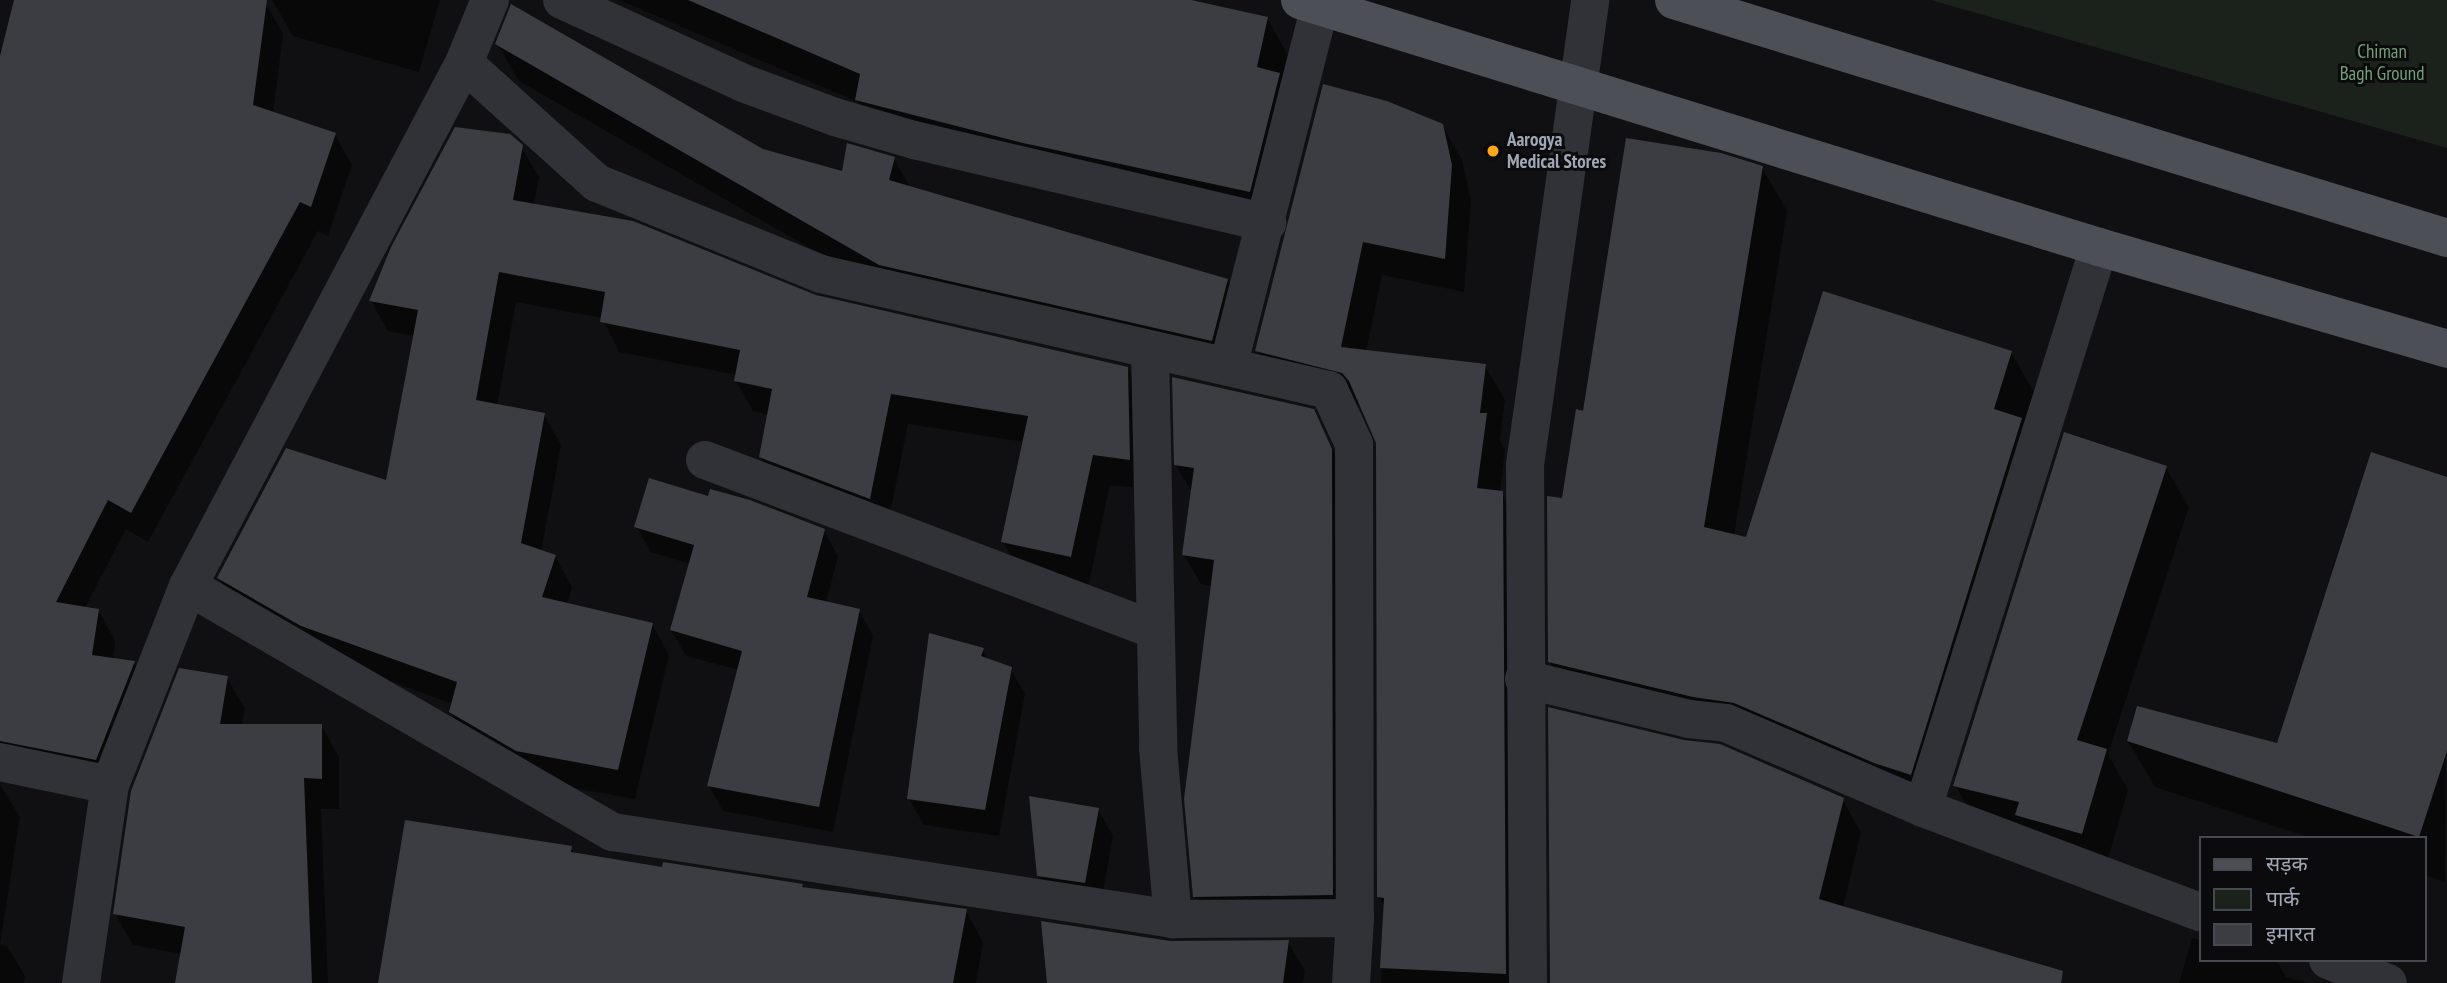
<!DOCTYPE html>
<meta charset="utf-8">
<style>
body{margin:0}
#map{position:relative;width:2447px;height:983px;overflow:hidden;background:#101012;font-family:"PT Sans Narrow","Noto Sans Devanagari",sans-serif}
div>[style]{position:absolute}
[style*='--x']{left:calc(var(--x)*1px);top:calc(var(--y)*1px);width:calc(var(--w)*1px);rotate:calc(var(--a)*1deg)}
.green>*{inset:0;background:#1a221b}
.shadow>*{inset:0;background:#0007}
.building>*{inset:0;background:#3c3d42}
.minor>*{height:38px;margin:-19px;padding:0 19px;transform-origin:19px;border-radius:19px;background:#313237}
.major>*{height:38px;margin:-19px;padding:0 19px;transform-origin:19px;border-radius:19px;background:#4d4f56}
.dots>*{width:19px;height:19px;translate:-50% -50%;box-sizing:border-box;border:4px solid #0b0b0d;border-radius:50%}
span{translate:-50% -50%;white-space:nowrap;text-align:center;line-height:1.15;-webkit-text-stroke:6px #0b0b0d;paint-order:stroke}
.park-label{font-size:19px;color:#75a176}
.poi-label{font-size:19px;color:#a0a7b4;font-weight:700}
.left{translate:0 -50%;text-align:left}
.legend{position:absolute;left:2199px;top:836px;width:228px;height:126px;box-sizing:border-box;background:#0b0b0d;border:2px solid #474950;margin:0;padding:9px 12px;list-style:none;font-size:21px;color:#a0a7b4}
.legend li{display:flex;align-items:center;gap:14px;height:35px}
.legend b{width:35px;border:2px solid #474950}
</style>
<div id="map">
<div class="green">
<i style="clip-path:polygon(1931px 0,2447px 0,2447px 148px)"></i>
</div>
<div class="shadow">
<i style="clip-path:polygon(32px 0,234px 0,266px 4px,283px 34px,273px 114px,335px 135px,352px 165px,328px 236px,318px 231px,148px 542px,126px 529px,85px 608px,98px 610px,115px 640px,113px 660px,134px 663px,151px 693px,113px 789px,0 778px,0 50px,3px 51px)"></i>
<i style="clip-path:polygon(272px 0,440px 0,419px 72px,293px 36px)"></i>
<i style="clip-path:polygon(619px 0,1183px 0,1267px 18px,1290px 59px,1273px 232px,880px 140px,858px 102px)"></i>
<i style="clip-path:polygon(497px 44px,762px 150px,843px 173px,894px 159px,911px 189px,1227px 280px,1248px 318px,1233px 377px,902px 301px,519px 81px)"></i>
<i style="clip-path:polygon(1442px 125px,1462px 160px,1471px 201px,1464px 292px,1382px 275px,1366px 352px,1485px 366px,1505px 400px,1500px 440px,1505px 450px,1500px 492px,1522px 527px,1527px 983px,1381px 983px,1385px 908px,1379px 897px,1376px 435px,1361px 406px,1277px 385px,1257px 350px)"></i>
<i style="clip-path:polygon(521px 147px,539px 177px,534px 205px,815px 297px,1127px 368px,1145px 399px,1147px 489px,1110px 485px,1088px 587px,1021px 573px,1003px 542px,1024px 442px,908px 424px,887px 529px,778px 487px,760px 457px,769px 415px,753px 411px,736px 381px,737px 375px,619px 352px,602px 318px,516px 302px,497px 406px,544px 415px,561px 445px,541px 552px,555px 556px,572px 587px,567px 604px,652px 624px,669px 655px,635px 799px,535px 781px,469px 742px,451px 712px,453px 704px,320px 656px,237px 608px,219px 578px,388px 482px,415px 336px,388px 331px,371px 301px)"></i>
<i style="clip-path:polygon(1762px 167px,1787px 211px,1734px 536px,1747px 539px,2011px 352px,2036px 396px,1935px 817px,1761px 746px,1575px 706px,1550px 662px,1564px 500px,1584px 413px)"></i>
<i style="clip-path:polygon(1313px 410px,1349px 481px,1349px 925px,1212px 927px,1195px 896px,1212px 586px,1201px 584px,1183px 554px,1192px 493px,1176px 465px)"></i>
<i style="clip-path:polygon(2166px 468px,2189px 507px,2108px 754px,2128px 790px,2104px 873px,1978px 825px,1955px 785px)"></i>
<i style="clip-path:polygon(2447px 478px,2445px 882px,2424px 875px,2424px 838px,2311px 838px,2155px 787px,2128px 741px,2278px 745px)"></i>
<i style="clip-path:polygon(636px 526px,823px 530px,838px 556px,826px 603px,859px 611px,873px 636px,833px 832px,723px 811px,709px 786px,739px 670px,686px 656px,671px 630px,690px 564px,651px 552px)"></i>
<i style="clip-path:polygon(982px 650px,988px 660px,1010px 668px,1025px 694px,999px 836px,924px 825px,909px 799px)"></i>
<i style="clip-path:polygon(227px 677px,245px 709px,242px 725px,321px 725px,339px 757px,339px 809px,321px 809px,328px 983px,177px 983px,182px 954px,133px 945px,115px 914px)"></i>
<i style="clip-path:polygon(0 785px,20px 817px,0 945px,7px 946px,25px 976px,24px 983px,0 983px)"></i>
<i style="clip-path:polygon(1842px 799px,1861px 832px,1843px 908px,2009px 983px,1552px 983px)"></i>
<i style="clip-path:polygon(1098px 810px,1113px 836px,1100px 908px,1053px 901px,1038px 875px)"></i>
<i style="clip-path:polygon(571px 848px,575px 855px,664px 869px,966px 911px,983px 942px,976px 983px,380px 983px)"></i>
<i style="clip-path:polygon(2192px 938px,2200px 940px,2200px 960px,2269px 960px,2278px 963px,2286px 977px,2309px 983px,2179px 983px)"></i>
<i style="clip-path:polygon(1288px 942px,1305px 971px,1303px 983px,1049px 983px,1173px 943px)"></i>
</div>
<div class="building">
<i style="clip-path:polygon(14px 0,267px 0,253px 105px,336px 133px,311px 207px,300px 202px,131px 513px,108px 500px,56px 602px,99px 609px,92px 655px,135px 661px,96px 760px,0 741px,0 56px)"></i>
<i style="clip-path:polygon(688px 0,1191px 0,1268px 17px,1257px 67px,1280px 73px,1250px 192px,1023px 143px,855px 100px,860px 74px)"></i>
<i style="clip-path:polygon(511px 4px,763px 149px,842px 171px,847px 143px,895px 157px,889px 180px,1228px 279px,1212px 341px,879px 265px,495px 44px)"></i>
<i style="clip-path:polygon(1323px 84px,1387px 101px,1443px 124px,1452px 165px,1445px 259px,1363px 242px,1341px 347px,1486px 364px,1480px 413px,1487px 413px,1477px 488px,1503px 491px,1506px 974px,1380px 968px,1384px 898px,1377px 897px,1376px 443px,1349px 381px,1342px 373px,1255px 351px)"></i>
<i style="clip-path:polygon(455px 127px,510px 134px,523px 145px,513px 200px,633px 221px,816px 295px,1128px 367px,1130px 460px,1093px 455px,1071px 557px,1001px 542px,1028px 416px,891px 394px,870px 499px,759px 457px,772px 389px,734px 381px,740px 350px,600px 322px,605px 292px,499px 272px,476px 400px,545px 413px,521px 543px,556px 555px,542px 597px,653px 623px,618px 770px,516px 751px,449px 712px,457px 682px,301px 626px,217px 578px,286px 448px,386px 480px,418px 310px,369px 301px,391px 247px)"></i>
<i style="clip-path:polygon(1626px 138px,1721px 153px,1763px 166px,1704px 527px,1746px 537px,1823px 291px,2012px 351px,1994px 409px,2022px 418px,1911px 775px,1874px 763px,1734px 703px,1693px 697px,1548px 662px,1547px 496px,1562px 498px,1576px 409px,1583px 411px)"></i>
<i style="clip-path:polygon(1172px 377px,1314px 409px,1332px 449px,1333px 895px,1193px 897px,1184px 799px,1214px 560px,1182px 555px,1194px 468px,1174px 465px)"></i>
<i style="clip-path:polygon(2064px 432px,2167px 466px,2077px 740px,2107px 749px,2082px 834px,2015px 815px,2019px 802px,1953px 786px)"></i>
<i style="clip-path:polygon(2371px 452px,2447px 477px,2447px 751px,2419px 837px,2127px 741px,2137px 706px,2277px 743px)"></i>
<i style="clip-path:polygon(649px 478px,708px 496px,710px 489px,750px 500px,825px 529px,807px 597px,860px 609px,819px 807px,707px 786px,742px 651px,670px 630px,694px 545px,634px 527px)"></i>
<i style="clip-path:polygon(929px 633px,984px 648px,981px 656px,1012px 667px,985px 810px,907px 799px)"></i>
<i style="clip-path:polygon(179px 668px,228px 676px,220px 724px,322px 724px,322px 779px,304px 778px,312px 983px,175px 983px,185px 927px,113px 914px,131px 791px)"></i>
<i style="clip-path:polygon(1548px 707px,1684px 740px,1720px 744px,1844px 798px,1819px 899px,2063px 971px,2061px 983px,1550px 983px)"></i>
<i style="clip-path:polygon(1029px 796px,1099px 808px,1085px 883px,1037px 876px)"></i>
<i style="clip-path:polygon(405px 820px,572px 846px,571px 852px,662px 867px,663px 862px,803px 884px,802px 887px,967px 909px,953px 983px,378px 983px)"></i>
<i style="clip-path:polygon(1041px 921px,1170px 941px,1289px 940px,1283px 983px,1047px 983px)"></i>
</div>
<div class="minor">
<i style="--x:562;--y:0;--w:199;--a:24.6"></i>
<i style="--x:743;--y:83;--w:98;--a:20.3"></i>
<i style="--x:835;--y:117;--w:82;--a:16.2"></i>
<i style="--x:914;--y:140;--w:363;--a:13.2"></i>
<i style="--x:464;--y:63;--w:179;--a:42.1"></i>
<i style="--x:597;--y:183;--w:242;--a:22.1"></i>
<i style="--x:821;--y:274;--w:521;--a:12.86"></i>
<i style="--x:1329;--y:390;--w:60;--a:65.2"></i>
<i style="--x:1354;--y:444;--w:474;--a:89.9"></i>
<i style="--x:1355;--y:918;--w:65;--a:93.5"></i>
<i style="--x:1150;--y:350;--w:398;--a:88.8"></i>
<i style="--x:1158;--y:748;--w:172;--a:85"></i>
<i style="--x:1228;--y:367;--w:373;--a:-75.7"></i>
<i style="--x:705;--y:460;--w:480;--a:20.7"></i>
<i style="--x:188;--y:586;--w:491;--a:30.1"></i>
<i style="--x:613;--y:832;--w:567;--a:8.83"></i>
<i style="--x:1173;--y:919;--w:182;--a:-0.3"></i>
<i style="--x:1524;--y:679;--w:170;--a:13.6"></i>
<i style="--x:1689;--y:719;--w:37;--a:6"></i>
<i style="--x:1726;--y:723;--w:215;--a:23.3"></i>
<i style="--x:1923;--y:808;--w:296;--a:20.6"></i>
<i style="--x:0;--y:762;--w:112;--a:11.8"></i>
<i style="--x:1923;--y:808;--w:588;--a:-72.58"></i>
<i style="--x:2328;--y:960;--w:64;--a:21"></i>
<i style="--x:81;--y:983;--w:200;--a:-81.7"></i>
<i style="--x:110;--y:785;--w:214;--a:-68.6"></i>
<i style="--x:188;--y:586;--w:591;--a:-62.18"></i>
<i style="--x:464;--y:63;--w:68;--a:-67.6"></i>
<i style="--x:1528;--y:983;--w:518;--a:-90.33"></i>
<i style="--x:1525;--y:465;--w:470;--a:-82"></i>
</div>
<div class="major">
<i style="--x:1300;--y:0;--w:836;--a:17.18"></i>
<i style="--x:2099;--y:247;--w:363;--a:16.3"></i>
<i style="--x:1674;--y:0;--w:809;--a:17.11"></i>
</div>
<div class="dots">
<i style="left:1493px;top:151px;background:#ffa61b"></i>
</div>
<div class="park-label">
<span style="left:2382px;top:63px">Chiman<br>Bagh Ground</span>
</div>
<div class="poi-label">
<span class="left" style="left:1507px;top:151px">Aarogya<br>Medical Stores</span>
</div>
<ul class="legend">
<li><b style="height:9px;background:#4d4f56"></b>सड़क</li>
<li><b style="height:19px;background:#1a221b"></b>पार्क</li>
<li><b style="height:19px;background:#3c3d42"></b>इमारत</li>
</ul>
</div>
